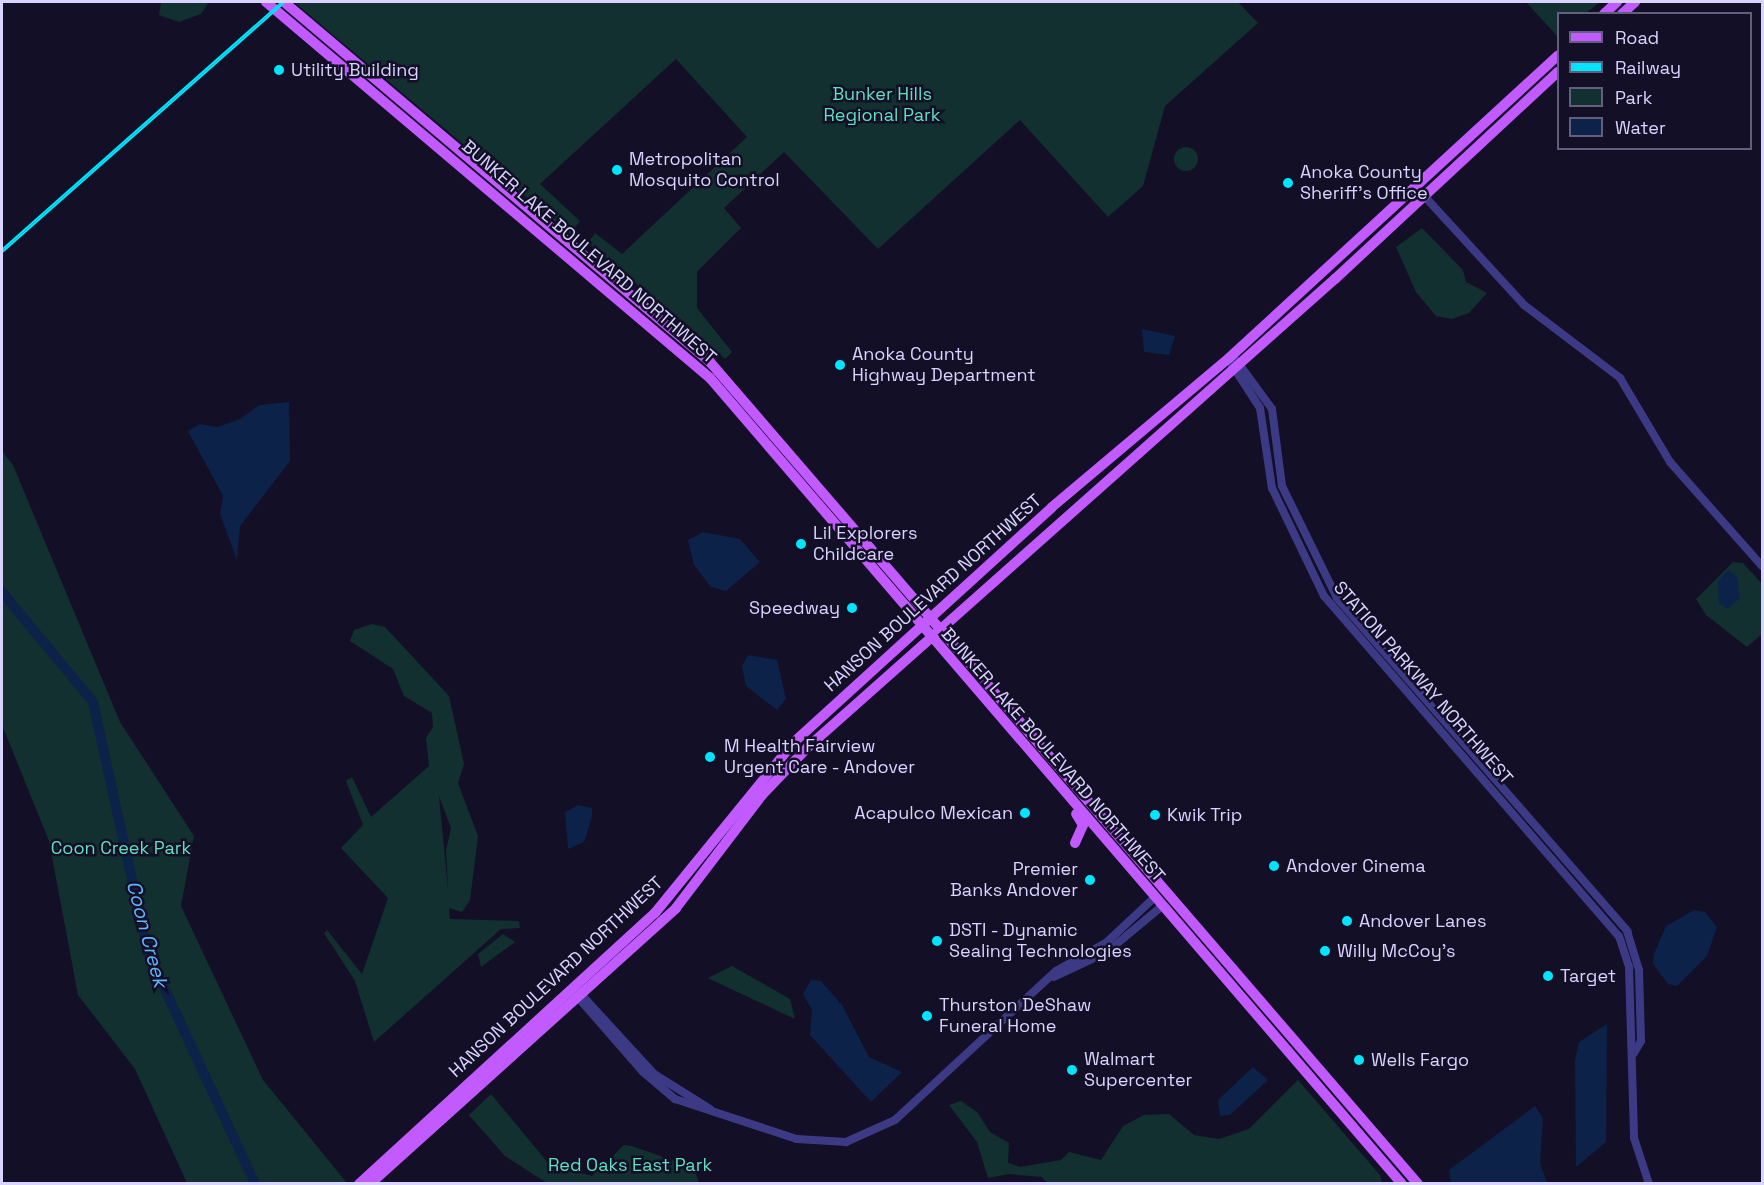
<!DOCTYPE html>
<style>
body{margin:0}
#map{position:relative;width:1764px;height:1185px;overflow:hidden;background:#130f26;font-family:"Space Grotesk",sans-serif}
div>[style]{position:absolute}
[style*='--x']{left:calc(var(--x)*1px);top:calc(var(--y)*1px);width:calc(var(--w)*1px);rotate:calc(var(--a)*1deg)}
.green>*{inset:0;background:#12302f}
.round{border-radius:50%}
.water>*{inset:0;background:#0c2248}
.river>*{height:10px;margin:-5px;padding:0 5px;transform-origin:5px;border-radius:5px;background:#0c2248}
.minor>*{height:8px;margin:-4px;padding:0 4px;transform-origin:4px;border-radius:4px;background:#3d3a85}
.major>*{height:10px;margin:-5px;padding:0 5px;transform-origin:5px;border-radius:5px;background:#c25bff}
.rail>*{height:4px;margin-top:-2px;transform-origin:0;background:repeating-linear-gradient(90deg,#130f26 0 4.5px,#00e5ff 0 9px);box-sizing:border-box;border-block:2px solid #00e5ff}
.dots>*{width:16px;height:16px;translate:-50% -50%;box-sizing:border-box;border:3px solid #130f26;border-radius:50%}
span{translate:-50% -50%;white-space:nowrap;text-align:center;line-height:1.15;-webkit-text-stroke:5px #130f26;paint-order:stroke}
.poi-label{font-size:18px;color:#d9d4ff}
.left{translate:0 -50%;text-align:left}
.right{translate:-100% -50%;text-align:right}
.park-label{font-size:18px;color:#5fe0c0}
.street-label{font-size:18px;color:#d9d4ff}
.water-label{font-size:20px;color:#62b6ff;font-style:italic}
.frame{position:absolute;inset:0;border:3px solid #d9d4ff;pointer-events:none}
.legend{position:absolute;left:1557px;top:12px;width:195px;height:138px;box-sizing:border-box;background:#130f26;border:2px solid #625e7d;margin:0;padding:8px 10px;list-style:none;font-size:18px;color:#d9d4ff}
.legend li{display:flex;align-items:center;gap:12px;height:30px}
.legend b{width:30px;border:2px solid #625e7d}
</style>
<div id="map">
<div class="green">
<i style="clip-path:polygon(161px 2px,209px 2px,201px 14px,179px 22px,159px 15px)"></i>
<i style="clip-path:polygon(294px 2px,1238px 2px,1258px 23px,1165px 106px,1143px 186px,1108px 217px,1020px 120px,878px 249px,784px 152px,724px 208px,741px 228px,697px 272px,697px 308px,732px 352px,725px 359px,588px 243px,595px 233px,622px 254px,747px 137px,676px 59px,540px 184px,580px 221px,570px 234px)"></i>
<i style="clip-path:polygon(1526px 2px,1600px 2px,1586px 13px,1558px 14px,1558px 37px)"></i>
<i class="round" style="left:1174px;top:147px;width:24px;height:24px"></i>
<i style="clip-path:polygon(1422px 228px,1463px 270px,1466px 282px,1487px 293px,1469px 313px,1452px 319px,1436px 316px,1416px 292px,1396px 247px)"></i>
<i style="clip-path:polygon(2px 451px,13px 465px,120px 722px,194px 836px,181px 906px,263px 1080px,347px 1183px,187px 1183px,135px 1069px,78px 995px,49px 841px,2px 725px)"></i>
<i style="clip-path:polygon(1733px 562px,1743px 563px,1762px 584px,1762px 634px,1747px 647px,1706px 615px,1696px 599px)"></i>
<i style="clip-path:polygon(evenodd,372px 624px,385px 627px,449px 696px,464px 764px,458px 783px,478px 836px,470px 900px,462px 912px,449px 908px,450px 919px,519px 921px,520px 928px,501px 929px,374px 1042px,355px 981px,324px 933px,327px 930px,362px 974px,388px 898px,341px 848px,363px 825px,346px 781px,352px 777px,371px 817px,429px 766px,426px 738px,433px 727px,432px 713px,404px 696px,393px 669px,350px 641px,354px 630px,372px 624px,439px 796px,451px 828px,446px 850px,448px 889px,439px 796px)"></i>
<i style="clip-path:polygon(503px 934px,515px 942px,481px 967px,478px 954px)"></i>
<i style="clip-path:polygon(732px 966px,790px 999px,795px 1019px,708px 978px)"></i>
<i style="clip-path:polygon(1298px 1080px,1380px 1175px,1382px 1183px,1048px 1184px,1042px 1177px,1009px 1174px,988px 1178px,977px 1142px,949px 1105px,961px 1101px,977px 1112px,990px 1132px,1009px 1143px,1008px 1163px,1020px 1167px,1061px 1160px,1069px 1152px,1101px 1160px,1123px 1126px,1144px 1115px,1169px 1114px,1194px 1135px,1219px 1139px,1249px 1129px)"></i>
<i style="clip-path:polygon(491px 1094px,548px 1163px,592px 1176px,624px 1145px,632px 1146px,694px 1168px,699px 1183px,547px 1183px,505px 1156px,469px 1115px)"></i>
</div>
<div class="water">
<i style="clip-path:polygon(1142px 329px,1175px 336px,1169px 355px,1144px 352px)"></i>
<i style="clip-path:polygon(289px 402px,290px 461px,240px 526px,237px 560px,220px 514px,223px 496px,188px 431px,200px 424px,218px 427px,240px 419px,259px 405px)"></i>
<i style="clip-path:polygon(703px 532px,740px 539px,760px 562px,726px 591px,711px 587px,694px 565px,688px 540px)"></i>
<i style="clip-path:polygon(1728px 570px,1737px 577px,1740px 598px,1727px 609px,1719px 603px,1718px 581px)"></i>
<i style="clip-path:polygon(748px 655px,777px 660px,786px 699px,777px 710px,746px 686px,742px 666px)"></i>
<i style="clip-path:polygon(578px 805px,592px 808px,592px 817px,584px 842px,568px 849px,565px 812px)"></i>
<i style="clip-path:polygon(1694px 910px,1705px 912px,1717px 927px,1707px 956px,1677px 986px,1668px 984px,1653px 964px,1654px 954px,1666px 926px)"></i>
<i style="clip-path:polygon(811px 980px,821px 981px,842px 1005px,869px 1057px,902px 1072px,871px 1102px,810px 1035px,812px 1010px,803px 994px)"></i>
<i style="clip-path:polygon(1607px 1024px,1606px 1142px,1576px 1167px,1575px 1060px,1579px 1042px)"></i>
<i style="clip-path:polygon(1253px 1067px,1268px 1080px,1230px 1115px,1220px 1116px,1218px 1100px)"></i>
<i style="clip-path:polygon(1535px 1106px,1543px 1118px,1540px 1163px,1547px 1183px,1451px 1183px,1449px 1170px)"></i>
</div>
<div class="river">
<i style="--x:2;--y:592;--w:143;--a:50.4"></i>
<i style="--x:93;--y:702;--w:257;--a:77.6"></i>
<i style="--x:148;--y:953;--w:255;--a:65.1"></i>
</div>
<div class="minor">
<i style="--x:1416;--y:187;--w:160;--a:47.5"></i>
<i style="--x:1524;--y:305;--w:121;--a:37.2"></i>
<i style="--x:1620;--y:378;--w:98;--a:59.2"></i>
<i style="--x:1670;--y:462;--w:139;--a:48.5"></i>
<i style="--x:1237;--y:361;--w:59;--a:53.9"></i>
<i style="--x:1272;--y:409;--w:78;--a:82.6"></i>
<i style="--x:1282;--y:486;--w:125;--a:63.8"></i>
<i style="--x:1337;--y:598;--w:442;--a:48.9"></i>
<i style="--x:1627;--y:931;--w:41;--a:72.9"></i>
<i style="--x:1639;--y:970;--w:71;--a:88.4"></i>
<i style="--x:1641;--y:1041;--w:14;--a:120"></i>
<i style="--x:1232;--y:365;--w:51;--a:56.9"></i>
<i style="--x:1260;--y:408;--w:81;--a:81.5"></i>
<i style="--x:1272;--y:488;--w:120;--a:64.3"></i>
<i style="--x:1324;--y:596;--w:450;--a:49.1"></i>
<i style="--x:1619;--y:936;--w:33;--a:72"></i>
<i style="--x:1629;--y:967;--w:171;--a:88.3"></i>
<i style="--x:1634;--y:1138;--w:48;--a:71.9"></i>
<i style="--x:1054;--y:977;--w:59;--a:-25.3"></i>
<i style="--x:1107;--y:952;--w:72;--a:-39.9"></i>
<i style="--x:578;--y:991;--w:113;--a:47.5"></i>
<i style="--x:654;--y:1074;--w:66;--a:32"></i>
<i style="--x:575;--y:994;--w:103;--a:48.9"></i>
<i style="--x:643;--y:1072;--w:42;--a:40.2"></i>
<i style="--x:675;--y:1099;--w:128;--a:18.2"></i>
<i style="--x:797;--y:1139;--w:49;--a:3.5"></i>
<i style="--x:846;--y:1142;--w:54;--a:-24.2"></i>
<i style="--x:895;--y:1120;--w:219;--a:-42.8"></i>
<i style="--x:1056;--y:971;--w:59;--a:-29.6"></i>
<i style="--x:1107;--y:942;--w:66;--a:-43.2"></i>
</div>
<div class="major">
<i style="--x:266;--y:2;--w:582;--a:40.26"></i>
<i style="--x:710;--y:378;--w:1062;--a:49.35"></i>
<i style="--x:284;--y:2;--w:558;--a:40.2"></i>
<i style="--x:710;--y:362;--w:1085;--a:49.26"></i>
<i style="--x:1604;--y:14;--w:18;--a:-43"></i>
<i style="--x:1622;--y:14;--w:18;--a:-43"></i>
<i style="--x:1075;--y:843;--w:20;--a:-66"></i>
<i style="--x:1083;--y:825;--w:13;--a:-122"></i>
<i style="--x:359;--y:1184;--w:401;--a:-42.5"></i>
<i style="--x:655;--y:913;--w:219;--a:-50.9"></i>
<i style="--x:793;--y:743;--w:350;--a:-42.3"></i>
<i style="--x:1052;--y:507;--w:231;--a:-40.1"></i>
<i style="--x:1229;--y:358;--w:447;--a:-42.6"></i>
<i style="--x:370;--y:1184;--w:412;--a:-42"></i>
<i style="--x:676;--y:908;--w:142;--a:-52.7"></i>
<i style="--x:762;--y:795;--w:66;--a:-46.2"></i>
<i style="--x:808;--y:747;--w:705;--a:-41.61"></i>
<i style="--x:1335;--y:279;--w:304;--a:-42.9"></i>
</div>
<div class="rail">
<i style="--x:2;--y:251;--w:375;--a:-41.5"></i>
</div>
<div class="dots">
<i style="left:279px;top:70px;background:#00e5ff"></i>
<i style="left:617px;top:170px;background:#00e5ff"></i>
<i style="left:1288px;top:183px;background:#00e5ff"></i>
<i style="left:840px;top:365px;background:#00e5ff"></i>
<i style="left:801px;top:544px;background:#00e5ff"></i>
<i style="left:852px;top:608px;background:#00e5ff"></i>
<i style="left:710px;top:757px;background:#00e5ff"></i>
<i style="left:1025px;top:813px;background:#00e5ff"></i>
<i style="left:1155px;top:815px;background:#00e5ff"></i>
<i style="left:1274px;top:866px;background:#00e5ff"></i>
<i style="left:1090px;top:880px;background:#00e5ff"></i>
<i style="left:1347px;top:921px;background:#00e5ff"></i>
<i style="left:937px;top:941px;background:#00e5ff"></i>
<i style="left:1325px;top:951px;background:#00e5ff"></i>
<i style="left:1548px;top:976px;background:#00e5ff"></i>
<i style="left:927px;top:1016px;background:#00e5ff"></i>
<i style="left:1359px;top:1060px;background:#00e5ff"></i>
<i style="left:1072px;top:1070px;background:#00e5ff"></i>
</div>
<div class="poi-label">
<span class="left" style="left:291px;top:70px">Utility Building</span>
<span class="left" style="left:629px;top:170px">Metropolitan<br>Mosquito Control</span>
<span class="left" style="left:1300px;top:183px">Anoka County<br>Sheriff's Office</span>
<span class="left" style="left:852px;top:365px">Anoka County<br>Highway Department</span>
<span class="left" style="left:813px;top:544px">Lil Explorers<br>Childcare</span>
<span class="right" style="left:840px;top:608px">Speedway</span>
<span class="left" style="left:724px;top:757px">M Health Fairview<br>Urgent Care - Andover</span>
<span class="right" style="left:1013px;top:813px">Acapulco Mexican</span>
<span class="left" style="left:1167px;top:815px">Kwik Trip</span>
<span class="left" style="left:1286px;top:866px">Andover Cinema</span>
<span class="right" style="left:1078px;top:880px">Premier<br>Banks Andover</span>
<span class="left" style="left:1359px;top:921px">Andover Lanes</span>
<span class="left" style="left:949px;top:941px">DSTI - Dynamic<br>Sealing Technologies</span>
<span class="left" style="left:1337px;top:951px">Willy McCoy's</span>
<span class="left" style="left:1560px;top:976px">Target</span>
<span class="left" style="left:939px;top:1016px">Thurston DeShaw<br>Funeral Home</span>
<span class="left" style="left:1084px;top:1070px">Walmart<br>Supercenter</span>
<span class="left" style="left:1371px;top:1060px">Wells Fargo</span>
</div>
<div class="park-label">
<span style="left:882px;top:105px">Bunker Hills<br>Regional Park</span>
<span style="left:121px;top:848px">Coon Creek Park</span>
<span style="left:630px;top:1165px">Red Oaks East Park</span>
</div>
<div class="street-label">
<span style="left:589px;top:252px;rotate:41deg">BUNKER LAKE BOULEVARD NORTHWEST</span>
<span style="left:933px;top:593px;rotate:-42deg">HANSON BOULEVARD NORTHWEST</span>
<span style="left:1423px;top:683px;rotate:49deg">STATION PARKWAY NORTHWEST</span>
<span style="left:1053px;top:755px;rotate:49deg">BUNKER LAKE BOULEVARD NORTHWEST</span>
<span style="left:556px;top:977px;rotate:-43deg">HANSON BOULEVARD NORTHWEST</span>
</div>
<div class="water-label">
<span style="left:147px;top:934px;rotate:75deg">Coon Creek</span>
</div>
<div class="frame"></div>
<ul class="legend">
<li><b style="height:8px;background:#c25bff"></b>Road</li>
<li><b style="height:8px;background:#00e5ff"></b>Railway</li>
<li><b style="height:16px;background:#12302f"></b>Park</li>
<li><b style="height:16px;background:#0c2248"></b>Water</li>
</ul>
</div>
